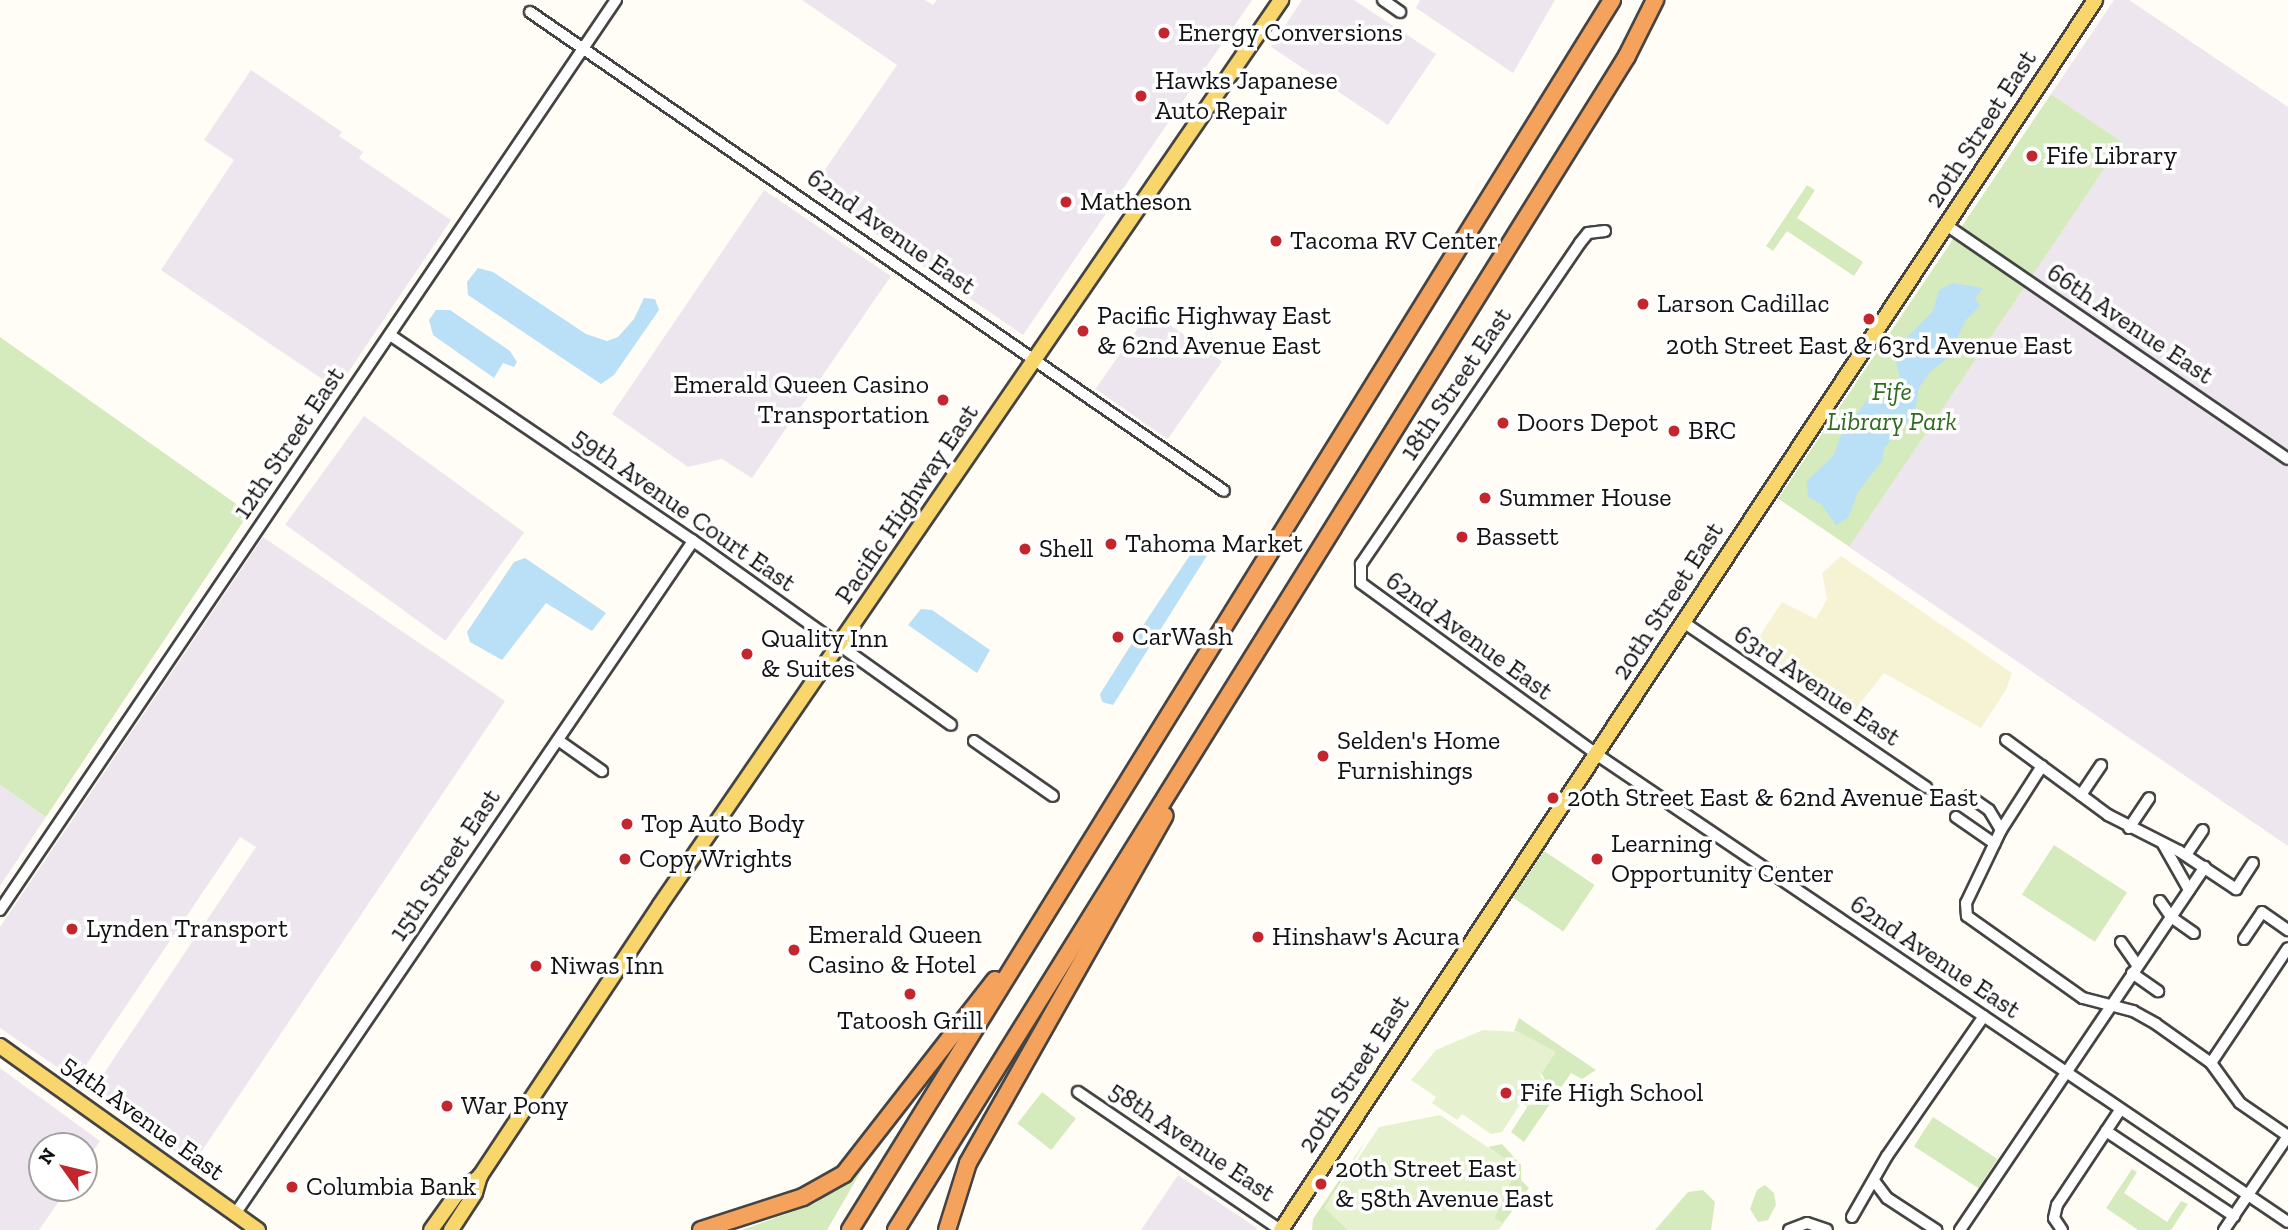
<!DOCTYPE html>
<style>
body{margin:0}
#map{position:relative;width:2288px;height:1230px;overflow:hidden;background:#fffdf5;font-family:"Zilla Slab",serif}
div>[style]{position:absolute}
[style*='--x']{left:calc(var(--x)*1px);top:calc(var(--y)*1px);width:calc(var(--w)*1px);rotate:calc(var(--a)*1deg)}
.industrial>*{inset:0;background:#eee6ef;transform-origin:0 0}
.farmland>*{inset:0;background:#f6f3d4}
.green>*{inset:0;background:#d5ebbd;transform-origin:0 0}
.pitch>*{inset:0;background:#e6f2cf}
.water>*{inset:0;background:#b9e0f7}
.roads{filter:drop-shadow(2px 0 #444) drop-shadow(-2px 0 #444) drop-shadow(0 2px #444) drop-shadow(0 -2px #444)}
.minor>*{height:10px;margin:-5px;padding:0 5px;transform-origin:5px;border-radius:5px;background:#fff}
.major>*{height:14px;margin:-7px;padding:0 7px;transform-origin:7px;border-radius:7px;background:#f9d66b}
.highway>*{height:16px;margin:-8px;padding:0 8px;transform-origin:8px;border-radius:8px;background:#f5a25d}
.dots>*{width:19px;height:19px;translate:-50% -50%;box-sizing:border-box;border:4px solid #fff;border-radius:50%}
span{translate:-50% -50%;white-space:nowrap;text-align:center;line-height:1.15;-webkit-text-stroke:7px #fff;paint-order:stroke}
.poi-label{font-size:26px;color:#111}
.left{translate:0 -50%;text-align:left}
.right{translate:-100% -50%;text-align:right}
.street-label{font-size:26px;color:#111}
.park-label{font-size:26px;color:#2f6b1f;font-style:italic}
.north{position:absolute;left:28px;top:1132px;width:70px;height:70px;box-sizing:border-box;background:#fff;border:2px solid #a0a0a0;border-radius:50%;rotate:304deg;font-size:19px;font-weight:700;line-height:28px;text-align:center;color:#111}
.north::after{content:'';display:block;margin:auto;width:24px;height:32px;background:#c4262e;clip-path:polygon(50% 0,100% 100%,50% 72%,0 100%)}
</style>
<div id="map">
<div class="industrial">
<i style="clip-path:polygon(802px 0,925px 0,933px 5px,937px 0,1252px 0,1023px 335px,811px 190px,897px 65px)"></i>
<i style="clip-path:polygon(1302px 0,1354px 0,1436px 54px,1388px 125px,1271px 47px)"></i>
<i style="clip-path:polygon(1420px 0,1555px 0,1513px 73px,1416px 8px)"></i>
<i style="clip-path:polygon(2114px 0,2129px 0,2288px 107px,2288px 846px,1849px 547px,2122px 142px,2051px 94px)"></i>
<i style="clip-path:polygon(251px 70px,342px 132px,339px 136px,363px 152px,359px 158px,451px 220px,337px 389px,161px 270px,234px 160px,204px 140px)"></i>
<i style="clip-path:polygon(764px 190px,891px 276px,752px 478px,722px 459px,688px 467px,612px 414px)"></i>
<i style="left:1150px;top:311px;width:88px;height:95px;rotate:35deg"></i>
<i style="left:364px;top:416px;width:198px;height:134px;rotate:36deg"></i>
<i style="clip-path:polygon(263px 537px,505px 701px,193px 1164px,90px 1094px,256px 847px,240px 837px,76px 1080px,0 1028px,0 927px)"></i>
<i style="clip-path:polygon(0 785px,46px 817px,0 886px)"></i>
<i style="clip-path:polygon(0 1068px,100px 1141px,84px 1165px,84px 1146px,42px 1146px,42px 1188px,68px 1188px,39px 1230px,0 1230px)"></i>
<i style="clip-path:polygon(1178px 1175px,1257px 1228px,1256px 1230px,1141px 1230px)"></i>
</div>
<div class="farmland">
<i style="clip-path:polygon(1841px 556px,2012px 673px,2006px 690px,1981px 728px,1884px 673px,1848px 719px,1753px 656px,1753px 646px,1782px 602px,1816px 619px,1827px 599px,1822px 573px)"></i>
</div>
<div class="green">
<i style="left:2051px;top:94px;width:86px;height:488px;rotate:34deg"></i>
<i style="clip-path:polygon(1807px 185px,1815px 190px,1797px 218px,1863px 262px,1854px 276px,1787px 231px,1773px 251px,1766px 246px)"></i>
<i style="clip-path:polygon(0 337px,249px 513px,46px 817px,0 785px)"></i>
<i style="left:2054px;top:845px;width:87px;height:59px;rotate:33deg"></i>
<i style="left:1544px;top:851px;width:61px;height:56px;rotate:34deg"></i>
<i style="clip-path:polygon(1519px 1018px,1596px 1070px,1582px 1079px,1571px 1073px,1524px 1142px,1511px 1132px,1545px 1080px,1519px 1032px,1514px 1031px)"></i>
<i style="left:1042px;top:1092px;width:43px;height:40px;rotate:38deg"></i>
<i style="left:1933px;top:1117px;width:77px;height:35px;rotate:33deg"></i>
<i style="clip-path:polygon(1367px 1139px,1325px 1208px,1348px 1230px,1312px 1230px,1313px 1219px)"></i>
<i style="clip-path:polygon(1502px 1144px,1521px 1165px,1521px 1180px,1529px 1188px,1498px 1230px,1502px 1223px,1494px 1218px,1517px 1167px,1488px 1147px)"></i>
<i style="clip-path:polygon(871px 1154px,827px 1230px,742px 1230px,816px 1203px)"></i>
<i style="clip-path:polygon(2132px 1169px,2137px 1172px,2124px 1193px,2167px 1222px,2181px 1201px,2188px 1204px,2171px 1230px,2138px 1230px,2106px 1208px)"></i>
<i style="clip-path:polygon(1765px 1185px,1774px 1193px,1776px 1205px,1768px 1220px,1758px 1222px,1750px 1209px,1757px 1190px)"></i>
<i style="clip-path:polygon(1703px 1190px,1715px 1202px,1711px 1230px,1655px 1230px,1688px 1192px)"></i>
</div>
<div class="pitch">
<i style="clip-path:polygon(1483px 1030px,1519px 1032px,1556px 1052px,1540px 1076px,1545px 1081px,1528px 1107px,1521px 1103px,1502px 1132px,1491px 1134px,1462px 1114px,1457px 1120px,1432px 1103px,1436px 1097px,1411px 1080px,1436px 1050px)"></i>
<i style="clip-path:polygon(1440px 1115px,1517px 1167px,1494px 1217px,1503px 1224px,1498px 1230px,1348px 1230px,1325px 1208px,1379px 1127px)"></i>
</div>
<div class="water">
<i style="clip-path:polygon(478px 268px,493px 272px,586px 334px,607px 341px,618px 337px,634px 319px,644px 298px,655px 299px,659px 310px,614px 375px,601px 384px,468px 295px,467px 282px)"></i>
<i style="clip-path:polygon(1953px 283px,1983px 288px,1975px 298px,1980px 306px,1965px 321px,1949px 357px,1930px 372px,1919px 388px,1914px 415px,1884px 448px,1882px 461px,1858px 492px,1848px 518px,1836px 525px,1821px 504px,1808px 497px,1807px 481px,1834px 455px,1840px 437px,1866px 401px,1896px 394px,1902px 386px,1896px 362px,1899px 345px,1933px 311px,1939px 290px)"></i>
<i style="clip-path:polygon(436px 310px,450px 310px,510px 351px,517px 362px,514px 367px,503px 363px,494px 378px,433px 335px,429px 320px)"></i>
<i style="clip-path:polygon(1209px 539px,1213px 546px,1113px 705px,1102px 702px,1100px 694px,1146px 621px,1200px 540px)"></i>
<i style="clip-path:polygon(525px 558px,606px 613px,592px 631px,546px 603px,502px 660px,470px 642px,467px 632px,514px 562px)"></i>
<i style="clip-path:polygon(921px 609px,932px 610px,990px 650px,977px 673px,908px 625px)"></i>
</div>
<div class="roads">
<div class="minor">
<i style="--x:1383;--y:0;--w:21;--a:35"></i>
<i style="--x:530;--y:12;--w:843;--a:34.61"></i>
<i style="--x:1946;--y:225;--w:414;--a:34.4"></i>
<i style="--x:1605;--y:231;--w:17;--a:173"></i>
<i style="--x:1588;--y:233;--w:13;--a:129"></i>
<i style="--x:1580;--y:243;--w:389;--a:124.3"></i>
<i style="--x:1361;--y:564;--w:19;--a:90"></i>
<i style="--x:1361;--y:583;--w:291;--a:36"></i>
<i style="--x:1596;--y:754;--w:835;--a:34.07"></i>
<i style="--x:390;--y:335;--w:365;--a:34.2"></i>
<i style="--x:692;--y:540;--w:318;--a:35.5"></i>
<i style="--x:1683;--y:622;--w:294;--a:34.2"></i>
<i style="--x:558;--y:740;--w:54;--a:35.2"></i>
<i style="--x:2006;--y:740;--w:127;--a:36.3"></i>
<i style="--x:2108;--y:815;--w:80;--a:26.9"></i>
<i style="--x:2179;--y:851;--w:69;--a:33.7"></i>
<i style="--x:2236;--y:889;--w:31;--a:-57"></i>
<i style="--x:974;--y:741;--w:96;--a:34.8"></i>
<i style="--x:2042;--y:766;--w:76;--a:122.6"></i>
<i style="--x:2001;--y:830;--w:81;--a:115.6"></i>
<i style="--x:1966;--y:903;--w:13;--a:86"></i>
<i style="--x:1967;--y:916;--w:142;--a:35.3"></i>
<i style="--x:2083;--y:998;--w:52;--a:14.6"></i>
<i style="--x:2133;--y:1011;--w:26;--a:29"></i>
<i style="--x:2156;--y:1024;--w:67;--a:35.3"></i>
<i style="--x:2211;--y:1063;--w:49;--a:54.1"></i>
<i style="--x:2240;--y:1103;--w:58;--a:34.5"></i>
<i style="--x:2288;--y:1136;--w:114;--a:124.2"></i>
<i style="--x:2081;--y:795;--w:36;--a:-56"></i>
<i style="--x:1969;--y:796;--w:24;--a:35"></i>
<i style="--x:1989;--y:810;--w:23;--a:59"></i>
<i style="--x:1956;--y:817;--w:47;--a:34.7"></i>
<i style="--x:2129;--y:828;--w:36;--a:-56"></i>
<i style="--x:2163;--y:844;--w:53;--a:60.5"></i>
<i style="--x:2186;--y:855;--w:30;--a:-56"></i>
<i style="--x:2160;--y:901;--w:19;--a:55"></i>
<i style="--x:2171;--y:917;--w:28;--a:35"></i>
<i style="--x:0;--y:910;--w:1099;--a:-55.91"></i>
<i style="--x:2244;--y:939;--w:32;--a:-56"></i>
<i style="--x:2262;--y:912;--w:32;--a:35"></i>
<i style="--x:2121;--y:942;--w:28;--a:55"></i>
<i style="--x:2132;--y:973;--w:32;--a:35"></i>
<i style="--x:2211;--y:1063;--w:138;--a:-56.2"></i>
<i style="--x:1078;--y:1092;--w:245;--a:34.3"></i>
<i style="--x:2106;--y:1131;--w:154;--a:33.6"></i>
<i style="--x:1875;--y:1182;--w:20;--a:53"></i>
<i style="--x:1887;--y:1198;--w:59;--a:33.1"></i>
<i style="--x:235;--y:1214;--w:814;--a:-55.76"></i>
<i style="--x:1852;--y:1217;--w:70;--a:-60.2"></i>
<i style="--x:1887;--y:1156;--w:170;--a:-55.3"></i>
<i style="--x:1789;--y:1230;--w:19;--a:-21"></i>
<i style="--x:1807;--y:1223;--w:21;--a:19"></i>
<i style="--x:1960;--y:1230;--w:438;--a:-56"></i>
<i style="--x:2062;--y:1230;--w:14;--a:-124"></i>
<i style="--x:2054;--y:1218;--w:13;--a:-77"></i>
<i style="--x:2057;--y:1205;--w:114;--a:-56.4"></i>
</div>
<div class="major">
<i style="--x:0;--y:1046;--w:317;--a:35.5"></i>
<i style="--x:431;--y:1230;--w:43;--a:-54.5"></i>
<i style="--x:456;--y:1195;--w:31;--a:-38"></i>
<i style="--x:480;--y:1176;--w:325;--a:-56.4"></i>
<i style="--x:660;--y:905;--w:1098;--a:-55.54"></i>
<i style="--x:451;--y:1230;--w:44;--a:-57"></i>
<i style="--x:475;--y:1193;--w:18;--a:-74"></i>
<i style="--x:1281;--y:1230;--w:1475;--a:-56.5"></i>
</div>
<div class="highway">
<i style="--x:701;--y:1230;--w:107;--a:-17.9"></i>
<i style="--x:803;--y:1197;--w:47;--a:-29.3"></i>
<i style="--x:844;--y:1174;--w:246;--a:-52.1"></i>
<i style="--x:850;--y:1230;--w:1447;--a:-58.22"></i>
<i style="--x:896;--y:1230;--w:1383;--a:-58.09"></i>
<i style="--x:1627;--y:56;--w:63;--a:-63.4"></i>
<i style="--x:947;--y:1230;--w:70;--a:-72.6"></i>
<i style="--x:968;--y:1163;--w:399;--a:-60.5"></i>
</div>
</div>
<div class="dots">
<i style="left:1164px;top:33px;background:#c4262e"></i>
<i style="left:1141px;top:96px;background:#c4262e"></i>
<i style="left:2032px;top:156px;background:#c4262e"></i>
<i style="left:1066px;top:202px;background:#c4262e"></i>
<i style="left:1276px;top:241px;background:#c4262e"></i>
<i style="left:1643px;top:304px;background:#c4262e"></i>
<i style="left:1869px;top:319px;background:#c4262e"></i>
<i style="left:1083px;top:331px;background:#c4262e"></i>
<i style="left:943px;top:400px;background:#c4262e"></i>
<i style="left:1503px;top:423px;background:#c4262e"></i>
<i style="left:1674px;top:431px;background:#c4262e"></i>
<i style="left:1485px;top:498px;background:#c4262e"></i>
<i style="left:1462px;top:537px;background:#c4262e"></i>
<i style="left:1111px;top:544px;background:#c4262e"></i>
<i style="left:1025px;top:549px;background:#c4262e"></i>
<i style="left:1118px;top:637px;background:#c4262e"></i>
<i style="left:747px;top:654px;background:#c4262e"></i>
<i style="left:1323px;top:756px;background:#c4262e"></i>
<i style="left:1553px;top:798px;background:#c4262e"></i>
<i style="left:627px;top:824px;background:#c4262e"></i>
<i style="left:625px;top:859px;background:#c4262e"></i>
<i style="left:1597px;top:859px;background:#c4262e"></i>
<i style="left:72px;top:929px;background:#c4262e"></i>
<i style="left:1258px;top:937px;background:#c4262e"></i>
<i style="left:794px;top:950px;background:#c4262e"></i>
<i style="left:536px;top:966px;background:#c4262e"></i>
<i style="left:910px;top:994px;background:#c4262e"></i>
<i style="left:1506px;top:1093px;background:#c4262e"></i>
<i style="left:447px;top:1106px;background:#c4262e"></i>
<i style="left:1321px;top:1184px;background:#c4262e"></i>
<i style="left:292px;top:1187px;background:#c4262e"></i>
</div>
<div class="poi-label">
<span class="left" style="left:1178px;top:33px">Energy Conversions</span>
<span class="left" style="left:1155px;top:96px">Hawks Japanese<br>Auto Repair</span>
<span class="left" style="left:2046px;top:156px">Fife Library</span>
<span class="left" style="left:1080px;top:202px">Matheson</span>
<span class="left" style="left:1290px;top:241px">Tacoma RV Center</span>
<span class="left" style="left:1657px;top:304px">Larson Cadillac</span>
<span class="left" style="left:1097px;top:331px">Pacific Highway East<br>&amp; 62nd Avenue East</span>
<span style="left:1869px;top:346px">20th Street East &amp; 63rd Avenue East</span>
<span class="right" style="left:929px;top:400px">Emerald Queen Casino<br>Transportation</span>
<span class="left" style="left:1517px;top:423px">Doors Depot</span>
<span class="left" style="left:1688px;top:431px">BRC</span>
<span class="left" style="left:1499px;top:498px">Summer House</span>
<span class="left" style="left:1476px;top:537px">Bassett</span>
<span class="left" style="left:1125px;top:544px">Tahoma Market</span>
<span class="left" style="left:1039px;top:549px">Shell</span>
<span class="left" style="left:1132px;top:637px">CarWash</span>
<span class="left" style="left:761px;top:654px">Quality Inn<br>&amp; Suites</span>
<span class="left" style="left:1337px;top:756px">Selden's Home<br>Furnishings</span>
<span class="left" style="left:1567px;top:798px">20th Street East &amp; 62nd Avenue East</span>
<span class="left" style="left:641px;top:824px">Top Auto Body</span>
<span class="left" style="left:1611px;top:859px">Learning<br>Opportunity Center</span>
<span class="left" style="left:639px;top:859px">Copy Wrights</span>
<span class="left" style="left:86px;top:929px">Lynden Transport</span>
<span class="left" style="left:808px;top:950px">Emerald Queen<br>Casino &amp; Hotel</span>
<span class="left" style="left:1272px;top:937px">Hinshaw's Acura</span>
<span class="left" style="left:550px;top:966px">Niwas Inn</span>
<span style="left:910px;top:1021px">Tatoosh Grill</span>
<span class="left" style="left:1520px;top:1093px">Fife High School</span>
<span class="left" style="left:461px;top:1106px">War Pony</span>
<span class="left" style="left:1335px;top:1184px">20th Street East<br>&amp; 58th Avenue East</span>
<span class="left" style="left:306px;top:1187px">Columbia Bank</span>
</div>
<div class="street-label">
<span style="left:1981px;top:129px;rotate:-57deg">20th Street East</span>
<span style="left:891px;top:232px;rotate:35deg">62nd Avenue East</span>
<span style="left:2130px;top:324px;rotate:34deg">66th Avenue East</span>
<span style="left:1456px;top:384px;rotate:-56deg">18th Street East</span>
<span style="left:289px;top:443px;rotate:-56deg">12th Street East</span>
<span style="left:907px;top:504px;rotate:-56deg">Pacific Highway East</span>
<span style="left:684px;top:510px;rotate:35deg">59th Avenue Court East</span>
<span style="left:1668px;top:601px;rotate:-57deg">20th Street East</span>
<span style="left:1469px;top:636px;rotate:36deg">62nd Avenue East</span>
<span style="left:1817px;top:686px;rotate:34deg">63rd Avenue East</span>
<span style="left:445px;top:865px;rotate:-56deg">15th Street East</span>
<span style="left:1935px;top:957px;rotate:34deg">62nd Avenue East</span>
<span style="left:1354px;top:1074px;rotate:-57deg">20th Street East</span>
<span style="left:143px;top:1118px;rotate:36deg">54th Avenue East</span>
<span style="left:1192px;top:1142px;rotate:34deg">58th Avenue East</span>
</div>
<div class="park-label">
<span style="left:1892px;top:407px">Fife<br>Library Park</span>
</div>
<div class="north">N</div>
</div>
